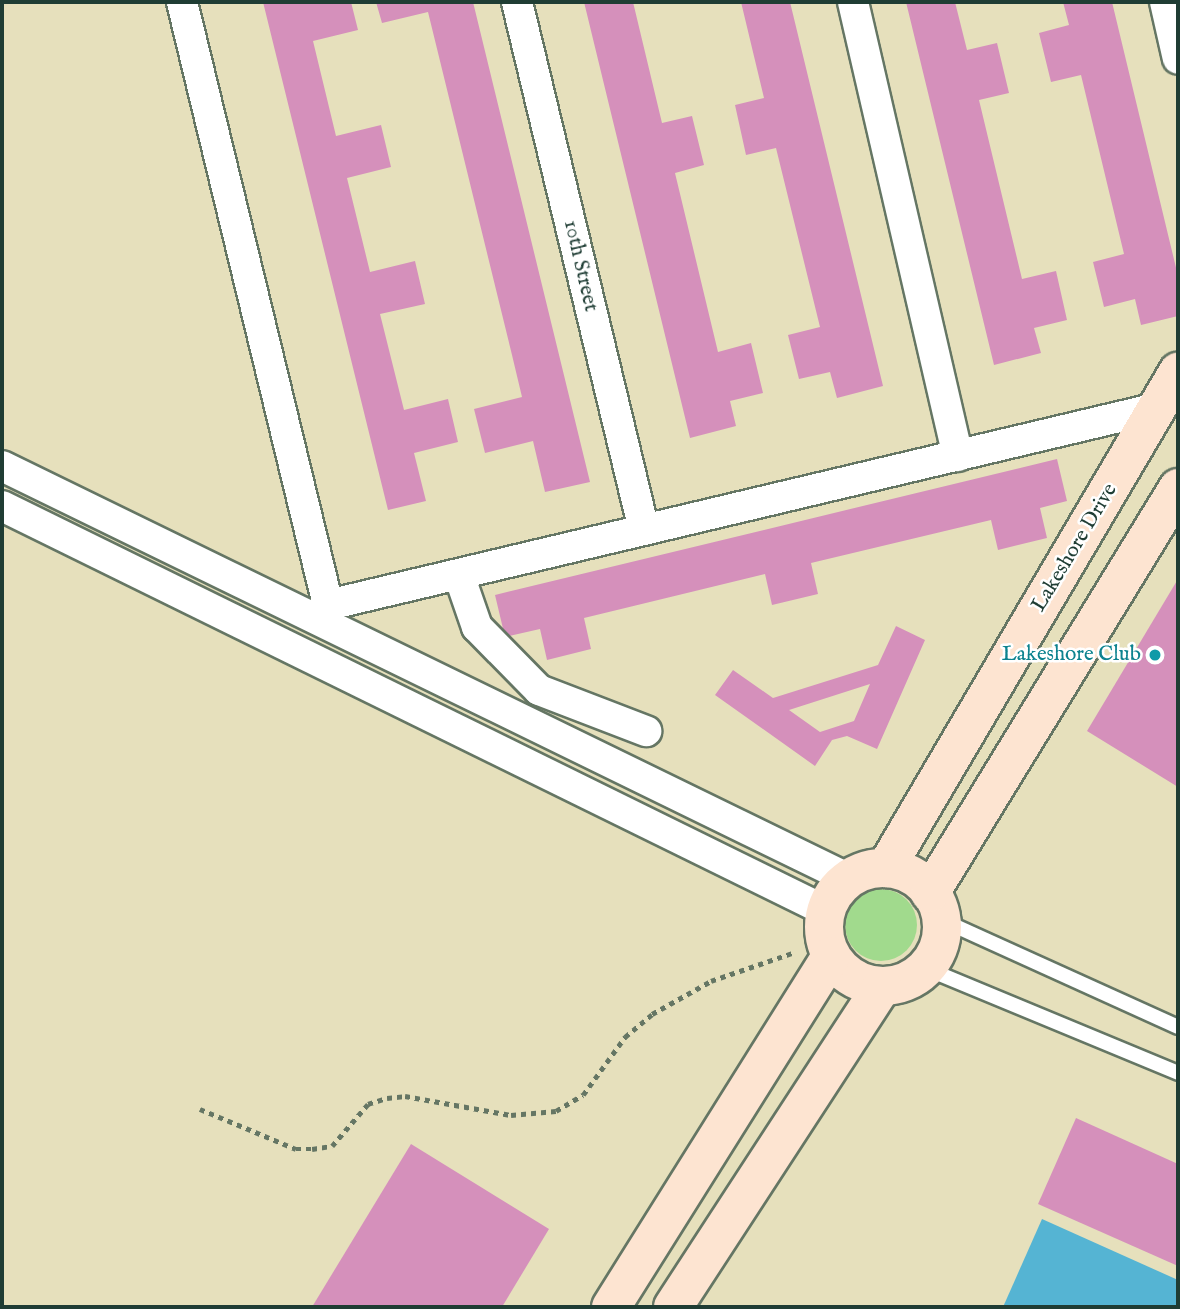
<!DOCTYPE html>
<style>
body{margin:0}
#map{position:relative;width:1180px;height:1309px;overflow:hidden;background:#e6e0bc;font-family:"IM FELL English",serif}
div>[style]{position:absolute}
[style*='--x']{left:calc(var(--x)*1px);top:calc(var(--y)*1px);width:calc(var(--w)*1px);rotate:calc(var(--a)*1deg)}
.green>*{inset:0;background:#a1da8d}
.round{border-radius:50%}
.water>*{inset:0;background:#55b4d3}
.building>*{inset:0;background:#d590bb}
.path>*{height:4.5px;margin-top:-2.25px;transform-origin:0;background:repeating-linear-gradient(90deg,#657664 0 5px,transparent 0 10px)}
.roads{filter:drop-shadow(2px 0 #657664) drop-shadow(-2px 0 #657664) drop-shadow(0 2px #657664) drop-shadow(0 -2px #657664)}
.lane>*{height:14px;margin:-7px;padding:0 7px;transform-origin:7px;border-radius:7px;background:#fff}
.street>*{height:30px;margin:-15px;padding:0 15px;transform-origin:15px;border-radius:15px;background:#fff}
.secondary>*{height:38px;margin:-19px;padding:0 19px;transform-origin:19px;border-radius:19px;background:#fde4d1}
.secondary>.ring{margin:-19px;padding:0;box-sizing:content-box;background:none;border:38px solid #fde4d1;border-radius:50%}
.dots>*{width:19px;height:19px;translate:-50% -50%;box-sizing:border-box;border:4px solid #fff;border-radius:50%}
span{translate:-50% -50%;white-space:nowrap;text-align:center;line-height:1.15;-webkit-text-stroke:5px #fff;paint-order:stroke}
.street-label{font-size:21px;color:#1f3d34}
.culture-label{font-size:21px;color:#0d838f}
.right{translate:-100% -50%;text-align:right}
.frame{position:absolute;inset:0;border:4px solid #1f3d34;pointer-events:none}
</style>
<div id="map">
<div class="green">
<i class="round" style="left:845px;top:889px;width:72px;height:72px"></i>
</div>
<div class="water">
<i style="clip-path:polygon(1042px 1219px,1178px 1280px,1178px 1307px,1003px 1307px)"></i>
</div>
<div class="building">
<i style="clip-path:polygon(263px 2px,351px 2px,358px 30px,313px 41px,336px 136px,381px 125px,391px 167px,347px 178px,370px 272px,415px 261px,425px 304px,380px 314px,404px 410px,448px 399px,458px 442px,414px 453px,426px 501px,388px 510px)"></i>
<i style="clip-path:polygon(376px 2px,473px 2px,590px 482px,545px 492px,533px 441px,485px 453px,474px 409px,522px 397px,512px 355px,428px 12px,382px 23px)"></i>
<i style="clip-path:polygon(584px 2px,633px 2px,662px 123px,692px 116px,704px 165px,675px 173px,718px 352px,751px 343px,763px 393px,730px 401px,736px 426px,690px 438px)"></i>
<i style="clip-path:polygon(741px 2px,790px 2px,883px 386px,837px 398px,830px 372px,799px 379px,788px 335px,820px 327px,776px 148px,746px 155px,735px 105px,764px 98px)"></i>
<i style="clip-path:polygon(906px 2px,955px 2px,967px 50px,997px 43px,1009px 93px,979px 100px,1022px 279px,1056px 271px,1067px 320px,1034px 328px,1041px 353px,994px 365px)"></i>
<i style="clip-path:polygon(1063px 2px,1112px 2px,1178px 276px,1178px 316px,1141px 325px,1135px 299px,1104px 307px,1093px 262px,1124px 254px,1081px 75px,1051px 82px,1039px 33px,1069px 25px)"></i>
<i style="clip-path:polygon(1057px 459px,1067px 501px,1040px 508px,1047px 538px,998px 550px,991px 520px,811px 563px,818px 594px,772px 605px,765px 574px,617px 610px,584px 618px,591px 649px,547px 660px,540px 629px,505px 637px,495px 595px)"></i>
<i style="clip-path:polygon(1178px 579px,1178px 787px,1087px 731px)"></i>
<i style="clip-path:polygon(evenodd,896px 626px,925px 640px,877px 749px,847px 736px,832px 740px,815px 766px,715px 695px,733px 670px,773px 698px,878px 665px,896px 626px,870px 684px,854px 721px,820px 732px,789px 710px,870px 684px)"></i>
<i style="clip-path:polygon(1076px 1118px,1178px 1164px,1178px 1266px,1038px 1204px)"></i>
<i style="clip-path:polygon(411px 1144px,549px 1229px,502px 1307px,312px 1307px)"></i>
</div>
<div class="path">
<i style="--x:200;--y:1109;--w:104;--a:22.6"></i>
<i style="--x:296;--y:1149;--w:16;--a:0"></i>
<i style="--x:312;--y:1149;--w:20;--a:-9"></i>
<i style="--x:332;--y:1146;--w:55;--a:-49.4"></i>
<i style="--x:368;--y:1104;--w:20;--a:-18"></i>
<i style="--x:387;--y:1098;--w:18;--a:-6"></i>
<i style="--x:405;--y:1096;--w:108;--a:10.2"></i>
<i style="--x:511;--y:1115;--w:45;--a:-5.1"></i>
<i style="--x:556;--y:1111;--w:31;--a:-31"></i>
<i style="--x:583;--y:1095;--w:72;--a:-54.1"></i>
<i style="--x:625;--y:1037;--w:35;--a:-40"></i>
<i style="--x:652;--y:1014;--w:68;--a:-29.2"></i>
<i style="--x:711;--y:981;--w:89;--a:-19"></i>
</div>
<div class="roads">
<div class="lane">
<i style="--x:942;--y:920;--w:259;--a:24.4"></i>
<i style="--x:925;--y:968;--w:274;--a:22.5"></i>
</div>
<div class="street">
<i style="--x:182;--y:2;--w:620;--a:76.39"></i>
<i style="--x:328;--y:605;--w:852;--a:-13.37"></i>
<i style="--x:517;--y:2;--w:543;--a:76.48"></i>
<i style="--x:853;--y:2;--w:466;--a:77"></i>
<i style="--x:1165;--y:2;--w:58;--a:77.2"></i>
<i style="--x:2;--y:466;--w:942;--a:25.99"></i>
<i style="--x:2;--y:506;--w:918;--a:26.17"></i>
<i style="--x:459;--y:575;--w:55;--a:70.9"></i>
<i style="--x:477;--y:627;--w:88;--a:45.5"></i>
<i style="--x:539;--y:690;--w:115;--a:21"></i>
</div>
<div class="secondary">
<i style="--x:886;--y:868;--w:576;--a:-59.51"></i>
<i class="ring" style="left:824px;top:868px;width:80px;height:80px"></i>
<i style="--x:930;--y:893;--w:475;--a:-58.5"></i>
<i style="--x:611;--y:1307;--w:414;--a:-57.9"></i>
<i style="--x:673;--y:1307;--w:383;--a:-56.9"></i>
</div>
</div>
<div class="dots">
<i style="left:1155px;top:655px;background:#0f9aa8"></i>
</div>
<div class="street-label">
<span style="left:580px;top:266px;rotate:77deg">10th Street</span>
<span style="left:1075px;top:548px;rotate:-59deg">Lakeshore Drive</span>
</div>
<div class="culture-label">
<span class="right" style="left:1141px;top:655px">Lakeshore Club</span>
</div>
<div class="frame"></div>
</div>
